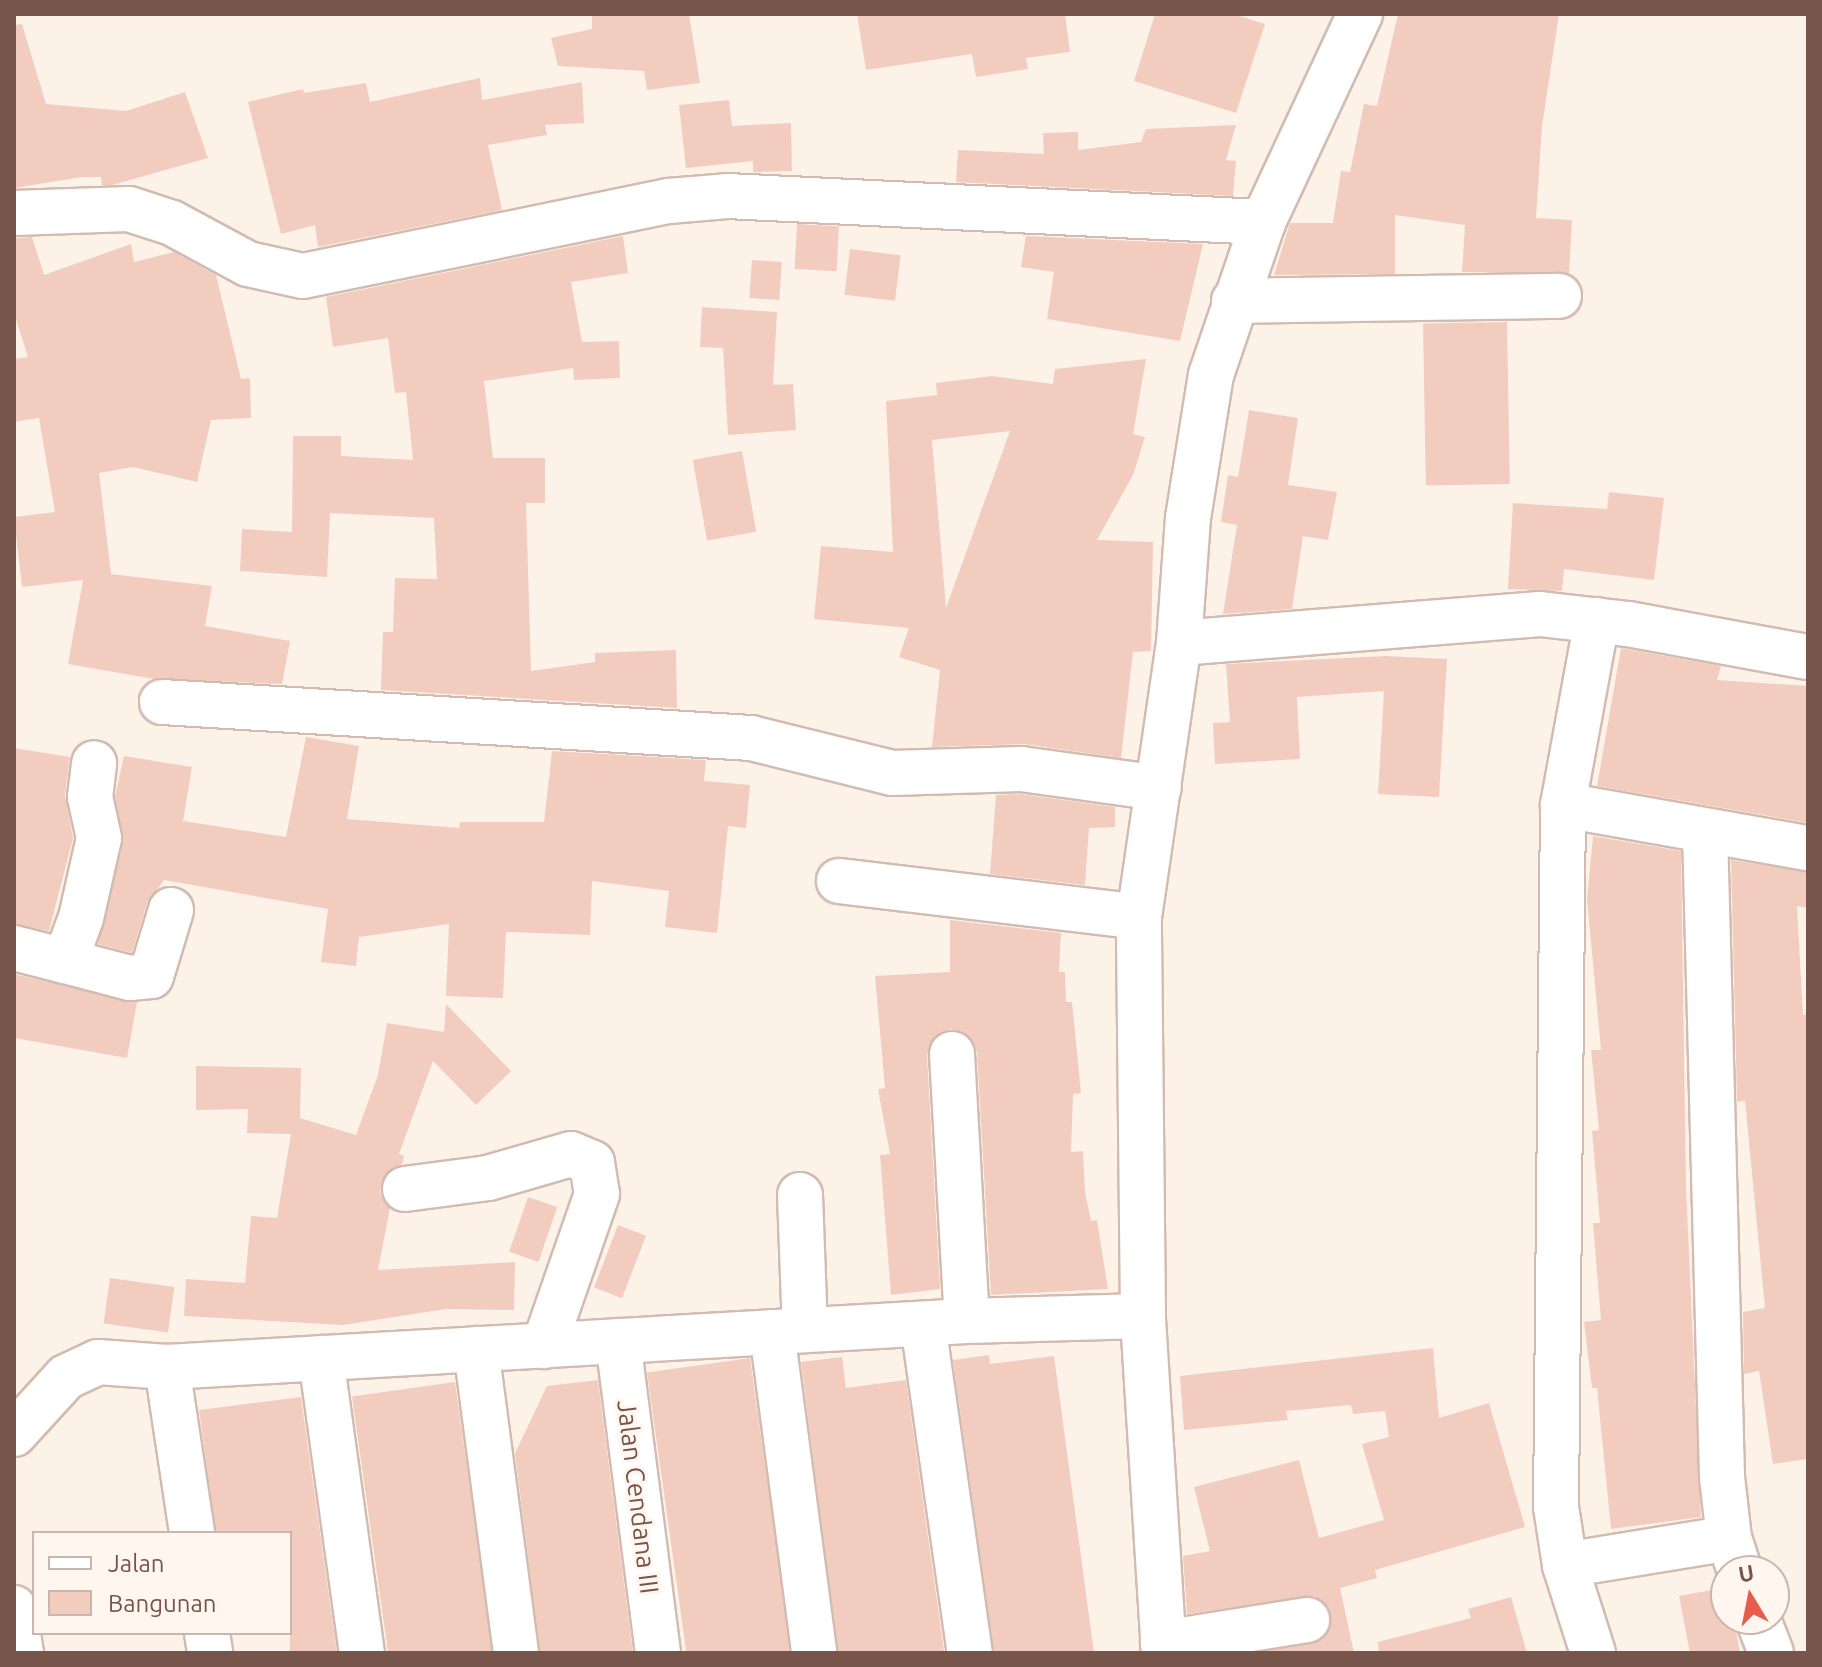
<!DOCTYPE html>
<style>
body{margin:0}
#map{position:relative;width:1822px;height:1667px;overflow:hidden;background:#fdf2e8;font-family:Ubuntu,sans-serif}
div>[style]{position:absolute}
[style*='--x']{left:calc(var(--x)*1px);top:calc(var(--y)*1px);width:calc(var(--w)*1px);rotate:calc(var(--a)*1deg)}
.building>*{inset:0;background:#f2cdbf;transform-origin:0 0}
.roads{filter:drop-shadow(2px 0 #d2bbb0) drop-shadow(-2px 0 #d2bbb0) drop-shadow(0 2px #d2bbb0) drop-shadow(0 -2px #d2bbb0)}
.minor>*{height:44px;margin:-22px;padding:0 22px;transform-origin:22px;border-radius:22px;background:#fff}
span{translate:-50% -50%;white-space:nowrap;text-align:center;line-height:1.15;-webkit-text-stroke:6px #fff7ef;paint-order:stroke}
.street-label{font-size:26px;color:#78554b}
.frame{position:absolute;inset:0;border:16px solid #78554b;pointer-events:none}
.legend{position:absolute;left:32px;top:1531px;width:260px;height:104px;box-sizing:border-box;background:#fff7ef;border:2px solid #c9b6ad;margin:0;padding:10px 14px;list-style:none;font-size:24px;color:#78554b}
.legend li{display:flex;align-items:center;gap:16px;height:40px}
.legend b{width:40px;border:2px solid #c9b6ad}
.north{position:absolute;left:1710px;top:1555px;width:80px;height:80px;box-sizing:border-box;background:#fff7ef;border:2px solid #c9b6ad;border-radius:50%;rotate:350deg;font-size:22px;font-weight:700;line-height:32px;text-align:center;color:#78554b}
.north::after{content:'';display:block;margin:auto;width:28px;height:36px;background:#e75c4d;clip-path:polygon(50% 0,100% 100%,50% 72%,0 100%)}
</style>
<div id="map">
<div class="building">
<i style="clip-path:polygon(592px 14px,689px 14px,700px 83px,647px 90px,644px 71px,558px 66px,551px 38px,592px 29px)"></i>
<i style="clip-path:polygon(857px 14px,1065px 14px,1070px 52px,1026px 58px,1028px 69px,976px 77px,972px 54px,866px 70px)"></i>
<i style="clip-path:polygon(1155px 14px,1233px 14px,1265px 24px,1236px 113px,1134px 81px)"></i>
<i style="clip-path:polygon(1398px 14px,1559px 14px,1542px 126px,1536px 218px,1572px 220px,1569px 274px,1462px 272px,1465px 225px,1395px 215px,1395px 274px,1274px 275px,1290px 223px,1333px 223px,1341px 171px,1350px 172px,1364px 104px,1377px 106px)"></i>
<i style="clip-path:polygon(22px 24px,46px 104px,126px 111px,185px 92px,208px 158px,112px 185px,102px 185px,101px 177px,82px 177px,14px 188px,14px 25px)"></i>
<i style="clip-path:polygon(480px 78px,482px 100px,582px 82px,584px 123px,545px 125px,547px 135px,488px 145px,502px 210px,318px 247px,315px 225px,281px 234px,248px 102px,303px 89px,304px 93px,366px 83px,370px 102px)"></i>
<i style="clip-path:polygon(729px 100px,732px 126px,791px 123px,792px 171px,753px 172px,753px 161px,686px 168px,679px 105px)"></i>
<i style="clip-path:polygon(1236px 125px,1226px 160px,1236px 161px,1233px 196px,956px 182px,958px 150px,1044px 154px,1043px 133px,1078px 132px,1078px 150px,1141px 142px,1146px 129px)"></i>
<i style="left:797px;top:224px;width:42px;height:45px;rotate:3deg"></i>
<i style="clip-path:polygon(623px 236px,628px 273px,571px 282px,582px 342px,619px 341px,620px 378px,574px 380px,573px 368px,484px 381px,493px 458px,545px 458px,545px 503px,526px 503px,531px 671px,595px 662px,595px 653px,676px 650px,677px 708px,381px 690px,383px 632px,393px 632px,395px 578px,437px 579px,434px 518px,330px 513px,327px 577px,240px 571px,242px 529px,292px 532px,293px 436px,341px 436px,341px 456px,413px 460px,406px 392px,395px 393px,388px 338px,333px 347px,326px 297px)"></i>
<i style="clip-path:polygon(1026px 236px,1203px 244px,1180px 341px,1047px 319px,1054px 272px,1021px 267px)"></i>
<i style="clip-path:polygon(32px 237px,44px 275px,131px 244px,134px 262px,174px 252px,216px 275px,241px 379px,250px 378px,251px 418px,211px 420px,197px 482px,133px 467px,99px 473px,111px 574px,212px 586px,205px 626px,290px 641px,282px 684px,154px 679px,68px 664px,83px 580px,22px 587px,14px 517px,55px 512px,39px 418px,14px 422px,14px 359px,28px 357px,14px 313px,14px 238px)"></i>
<i style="left:850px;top:249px;width:51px;height:46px;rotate:7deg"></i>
<i style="left:752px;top:260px;width:30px;height:38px;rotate:4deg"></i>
<i style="clip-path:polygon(702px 307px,777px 312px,773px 385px,793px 384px,796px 430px,728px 435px,723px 348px,700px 347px)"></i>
<i style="left:1507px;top:322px;width:162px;height:84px;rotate:89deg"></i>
<i style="clip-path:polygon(evenodd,1146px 359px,1133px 434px,1145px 437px,1133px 475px,1097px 540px,1153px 542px,1151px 651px,1133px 652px,1121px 758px,1024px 744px,932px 747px,940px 670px,899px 657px,909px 628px,814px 619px,821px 546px,893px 552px,886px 401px,937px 395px,936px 383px,992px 376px,1053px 384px,1055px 369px,1146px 359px,1010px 431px,946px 608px,932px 440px,1010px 431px)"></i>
<i style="clip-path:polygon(1249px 410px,1298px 418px,1288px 485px,1337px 492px,1328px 540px,1303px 536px,1292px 609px,1223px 614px,1237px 525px,1221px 522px,1228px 475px,1238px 477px)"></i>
<i style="left:742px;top:451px;width:82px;height:50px;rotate:80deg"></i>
<i style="clip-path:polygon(1609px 492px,1664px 498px,1654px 580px,1564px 569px,1562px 591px,1508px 589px,1513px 503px,1607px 509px)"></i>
<i style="clip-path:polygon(1621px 648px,1721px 666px,1717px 680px,1808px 686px,1808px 823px,1597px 786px)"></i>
<i style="clip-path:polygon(1386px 656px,1447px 659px,1439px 797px,1378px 794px,1384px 691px,1297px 697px,1300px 759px,1215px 764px,1213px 723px,1230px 722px,1226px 664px)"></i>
<i style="clip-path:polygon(306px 737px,359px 746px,347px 819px,459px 828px,460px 822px,544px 822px,552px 751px,706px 760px,704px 781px,750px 785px,746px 828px,728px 826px,717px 933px,665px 927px,669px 891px,592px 881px,590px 935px,506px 932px,503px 998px,446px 996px,449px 924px,359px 937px,356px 966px,321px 962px,328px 909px,164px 880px,147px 903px,132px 953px,98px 944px,123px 843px,115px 796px,124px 756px,192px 767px,183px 821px,286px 837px)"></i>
<i style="clip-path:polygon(14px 748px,70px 757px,65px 795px,73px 838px,49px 931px,14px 924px)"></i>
<i style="clip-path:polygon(1020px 794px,1115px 807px,1115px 827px,1089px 828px,1085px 885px,990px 874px,996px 795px)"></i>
<i style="clip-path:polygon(1593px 836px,1681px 851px,1686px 1188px,1701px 1517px,1611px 1529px,1597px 1388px,1592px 1388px,1584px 1322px,1601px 1320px,1593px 1223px,1600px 1223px,1592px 1131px,1599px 1130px,1591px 1050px,1601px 1050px,1587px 899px)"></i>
<i style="clip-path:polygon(1731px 860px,1808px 872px,1808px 908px,1797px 906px,1803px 1015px,1808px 1014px,1808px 1459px,1773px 1464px,1759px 1371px,1744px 1374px,1743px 1312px,1765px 1308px,1745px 1101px,1737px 1102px)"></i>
<i style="clip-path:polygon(950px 920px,1061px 933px,1059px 972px,1065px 972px,1066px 1002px,1072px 1002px,1081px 1093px,1073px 1094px,1071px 1152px,1083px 1151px,1085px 1192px,1091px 1221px,1097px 1220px,1108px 1289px,991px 1295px,977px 1053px,972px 1040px,951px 1029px,938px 1034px,927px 1055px,940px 1289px,891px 1295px,880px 1155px,890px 1154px,878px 1089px,885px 1088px,875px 976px,950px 972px)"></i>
<i style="clip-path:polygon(14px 974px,137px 1002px,127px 1058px,14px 1038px)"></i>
<i style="clip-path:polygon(446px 1004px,511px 1071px,476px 1105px,433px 1061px,399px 1154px,404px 1156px,402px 1164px,382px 1180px,380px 1193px,390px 1208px,378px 1270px,515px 1262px,514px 1310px,446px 1309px,343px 1325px,184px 1316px,186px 1279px,245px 1283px,251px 1216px,277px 1218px,291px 1134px,247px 1133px,248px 1109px,196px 1110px,196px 1066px,301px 1068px,300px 1118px,356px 1135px,378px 1075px,387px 1023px,444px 1032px)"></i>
<i style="left:528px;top:1197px;width:31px;height:58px;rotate:19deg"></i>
<i style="left:618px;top:1225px;width:30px;height:67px;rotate:21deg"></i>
<i style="left:110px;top:1278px;width:65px;height:46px;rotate:8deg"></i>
<i style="clip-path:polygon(1433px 1348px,1439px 1418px,1489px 1403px,1525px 1527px,1375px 1570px,1377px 1578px,1340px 1588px,1354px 1653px,1259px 1653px,1323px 1639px,1331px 1615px,1315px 1596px,1187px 1614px,1183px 1556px,1210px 1551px,1194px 1487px,1299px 1460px,1319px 1538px,1384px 1520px,1362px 1444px,1389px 1437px,1385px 1411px,1353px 1414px,1351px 1405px,1286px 1411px,1288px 1420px,1184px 1430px,1180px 1376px)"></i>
<i style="clip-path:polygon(989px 1355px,990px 1364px,1054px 1356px,1094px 1653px,994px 1653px,953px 1360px)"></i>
<i style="clip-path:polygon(842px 1357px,846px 1388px,906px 1380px,944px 1651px,838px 1653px,801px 1362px)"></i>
<i style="left:750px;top:1358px;width:298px;height:104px;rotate:82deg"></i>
<i style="clip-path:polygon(598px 1380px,633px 1653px,540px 1653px,515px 1453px,547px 1386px)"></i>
<i style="left:455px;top:1382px;width:273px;height:104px;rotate:82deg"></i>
<i style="clip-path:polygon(301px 1397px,337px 1653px,290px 1653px,290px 1533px,216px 1533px,199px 1410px)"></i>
<i style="clip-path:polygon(1722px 1588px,1726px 1619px,1734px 1619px,1740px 1653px,1690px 1653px,1679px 1596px)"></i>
<i style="clip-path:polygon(1511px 1597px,1527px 1653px,1379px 1653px,1378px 1642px,1471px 1618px,1468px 1609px)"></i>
</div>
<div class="roads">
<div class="minor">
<i style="--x:14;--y:213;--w:115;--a:-2"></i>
<i style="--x:129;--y:209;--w:45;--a:18"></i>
<i style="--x:172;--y:223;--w:86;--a:28.3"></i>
<i style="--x:248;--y:264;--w:56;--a:12.3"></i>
<i style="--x:303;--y:276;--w:374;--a:-11.6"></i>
<i style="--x:669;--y:201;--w:58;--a:-4.9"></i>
<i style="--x:727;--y:196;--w:537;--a:2.78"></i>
<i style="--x:1234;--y:301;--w:325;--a:-0.9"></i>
<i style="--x:1179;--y:643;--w:362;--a:-4.6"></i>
<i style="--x:1540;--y:614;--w:89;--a:6.5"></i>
<i style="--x:1628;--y:624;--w:183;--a:10.4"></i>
<i style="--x:162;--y:702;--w:590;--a:3.5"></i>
<i style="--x:751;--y:738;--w:145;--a:13.9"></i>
<i style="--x:892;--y:773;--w:129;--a:-1.8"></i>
<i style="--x:1021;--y:769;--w:139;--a:7.8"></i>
<i style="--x:1563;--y:805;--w:249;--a:10"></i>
<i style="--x:1705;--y:831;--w:646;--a:88.49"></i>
<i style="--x:1722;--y:1477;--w:61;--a:83.5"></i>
<i style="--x:1729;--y:1538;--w:35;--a:72"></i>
<i style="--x:839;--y:881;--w:302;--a:6.8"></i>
<i style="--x:14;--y:948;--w:53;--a:14.3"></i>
<i style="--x:65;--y:961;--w:46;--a:-69.6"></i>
<i style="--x:81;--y:918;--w:82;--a:-77.3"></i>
<i style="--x:99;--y:838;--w:42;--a:-102.4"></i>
<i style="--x:90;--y:797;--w:34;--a:-83"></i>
<i style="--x:65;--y:961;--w:67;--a:14.7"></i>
<i style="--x:130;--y:978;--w:21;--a:-5"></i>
<i style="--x:151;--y:976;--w:69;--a:-73.1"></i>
<i style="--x:952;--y:1054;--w:267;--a:86.8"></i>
<i style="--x:405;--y:1189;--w:84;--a:-7.5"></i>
<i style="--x:488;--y:1178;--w:86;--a:-16.1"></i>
<i style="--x:571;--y:1154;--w:23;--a:23"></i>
<i style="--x:592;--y:1163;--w:31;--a:81"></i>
<i style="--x:597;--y:1194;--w:161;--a:109.2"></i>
<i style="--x:800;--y:1195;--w:135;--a:87.9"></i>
<i style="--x:923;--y:1324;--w:332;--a:81.9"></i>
<i style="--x:772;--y:1332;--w:324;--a:82.5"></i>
<i style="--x:618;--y:1341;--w:315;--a:82.7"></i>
<i style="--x:476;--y:1349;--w:307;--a:82.5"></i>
<i style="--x:321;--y:1358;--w:298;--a:82.1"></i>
<i style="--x:167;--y:1367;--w:168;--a:81.4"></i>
<i style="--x:14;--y:1434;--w:77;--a:-47.6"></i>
<i style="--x:66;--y:1377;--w:35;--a:-25"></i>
<i style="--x:98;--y:1362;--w:69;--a:4.1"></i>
<i style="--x:167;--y:1367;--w:801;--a:-3.29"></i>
<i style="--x:967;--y:1321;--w:176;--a:-1.6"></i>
<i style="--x:1565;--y:1565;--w:166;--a:-9.3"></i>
<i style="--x:14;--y:1608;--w:46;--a:81.2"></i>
<i style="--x:1758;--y:1619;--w:36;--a:69"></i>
<i style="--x:207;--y:1633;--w:20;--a:81"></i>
<i style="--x:1163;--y:1643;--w:146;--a:-9.1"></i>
<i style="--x:1164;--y:1653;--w:338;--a:-93.6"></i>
<i style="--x:1143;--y:1316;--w:399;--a:-90.6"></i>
<i style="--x:1139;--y:917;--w:277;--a:-81.7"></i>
<i style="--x:1179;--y:643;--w:125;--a:-85.9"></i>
<i style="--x:1188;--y:518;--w:145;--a:-80.9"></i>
<i style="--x:1211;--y:375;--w:162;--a:-71.2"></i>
<i style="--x:1263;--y:222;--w:230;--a:-65"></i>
<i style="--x:1593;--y:1653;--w:92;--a:-107.7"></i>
<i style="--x:1565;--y:1565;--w:59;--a:-98.8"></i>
<i style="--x:1556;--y:1507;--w:702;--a:-89.43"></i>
<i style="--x:1563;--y:805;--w:188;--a:-79.6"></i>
</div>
</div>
<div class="street-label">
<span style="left:638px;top:1497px;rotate:83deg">Jalan Cendana III</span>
</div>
<div class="frame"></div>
<ul class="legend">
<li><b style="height:10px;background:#fff"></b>Jalan</li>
<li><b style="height:22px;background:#f2cdbf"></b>Bangunan</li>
</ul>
<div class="north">U</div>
</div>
